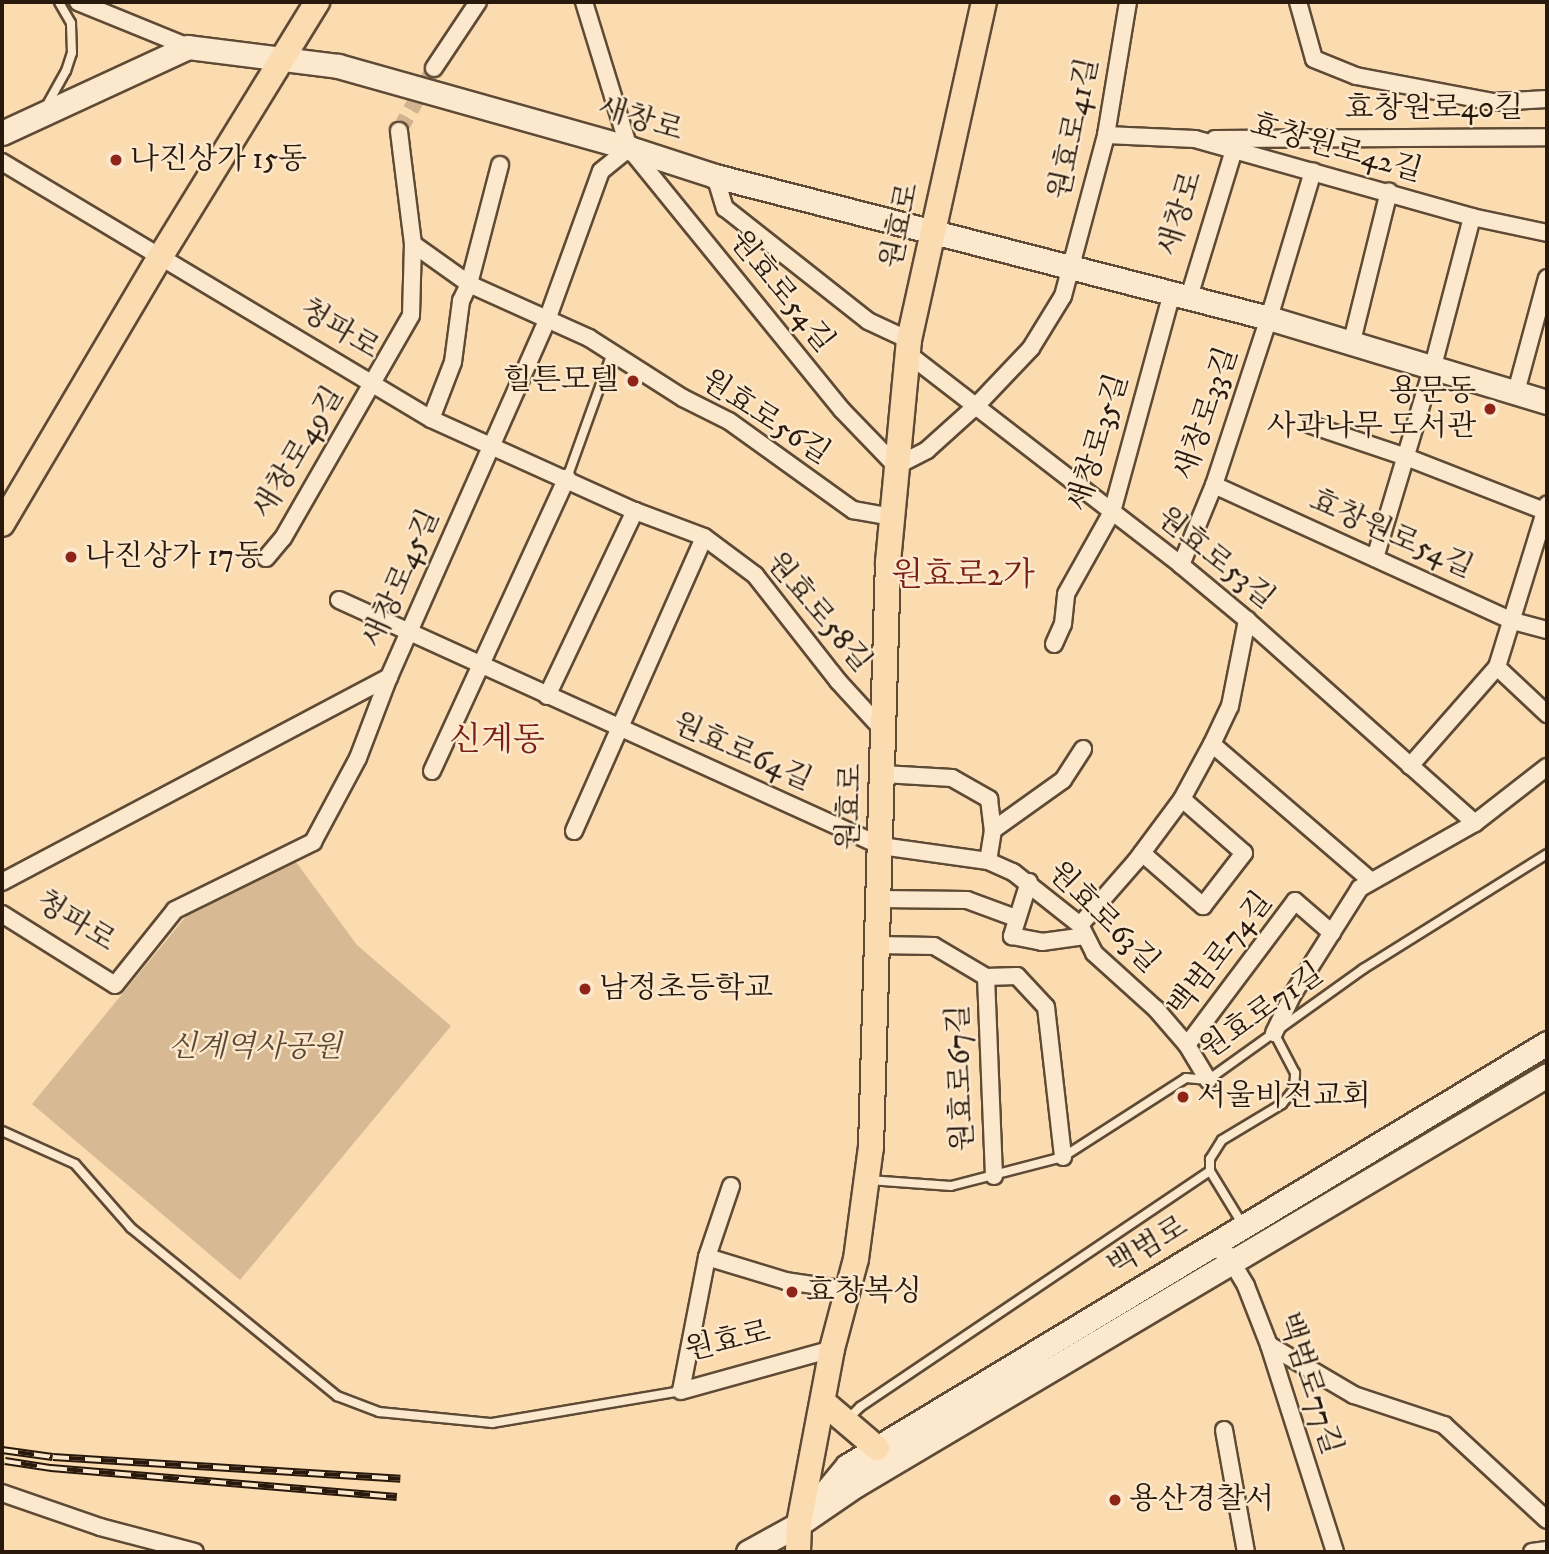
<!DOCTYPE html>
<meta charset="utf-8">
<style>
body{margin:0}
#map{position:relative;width:1549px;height:1554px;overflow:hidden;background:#fbdbb0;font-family:"IM FELL DW Pica","Noto Serif KR",serif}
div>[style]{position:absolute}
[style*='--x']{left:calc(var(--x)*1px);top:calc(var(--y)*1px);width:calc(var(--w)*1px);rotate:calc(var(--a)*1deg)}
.green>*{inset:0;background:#d7ba94}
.street-tunnel>*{height:16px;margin-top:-8px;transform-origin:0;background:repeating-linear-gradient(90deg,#d1b48f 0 16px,transparent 0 24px)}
.roads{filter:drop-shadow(2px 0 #5e4a35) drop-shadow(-2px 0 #5e4a35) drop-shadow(0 2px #5e4a35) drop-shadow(0 -2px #5e4a35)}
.lane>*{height:8px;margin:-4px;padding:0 4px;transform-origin:4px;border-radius:4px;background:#fce8cc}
.street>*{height:16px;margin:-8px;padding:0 8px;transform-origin:8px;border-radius:8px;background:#fce8cc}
.secondary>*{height:23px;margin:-11.5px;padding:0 11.5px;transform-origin:11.5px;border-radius:11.5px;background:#fce8cc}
.primary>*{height:24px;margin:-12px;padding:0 12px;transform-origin:12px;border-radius:12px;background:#fbdbb0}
.rail>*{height:8px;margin-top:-4px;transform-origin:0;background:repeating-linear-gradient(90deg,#fce8cc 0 16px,#29190c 0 32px);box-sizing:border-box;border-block:2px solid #29190c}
.dots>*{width:19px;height:19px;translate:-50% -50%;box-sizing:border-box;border:4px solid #fce8cc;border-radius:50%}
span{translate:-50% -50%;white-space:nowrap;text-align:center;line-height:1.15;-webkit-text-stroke:5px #fce8cc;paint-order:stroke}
.street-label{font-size:30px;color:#29190c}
.poi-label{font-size:30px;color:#29190c}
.left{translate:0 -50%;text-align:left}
.right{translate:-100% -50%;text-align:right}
.park-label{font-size:30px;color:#5d4935;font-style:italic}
.quarter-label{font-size:33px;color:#7a1f14}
.frame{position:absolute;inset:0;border:4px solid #29190c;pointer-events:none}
</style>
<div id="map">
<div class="green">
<i style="clip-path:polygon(296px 862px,357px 945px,451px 1026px,240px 1280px,32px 1104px,187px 915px)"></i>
</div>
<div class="street-tunnel">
<i style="--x:399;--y:131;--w:72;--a:-60.9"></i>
</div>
<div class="roads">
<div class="lane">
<i style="--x:47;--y:105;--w:39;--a:-61"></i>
<i style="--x:66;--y:71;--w:19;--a:-72"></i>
<i style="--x:72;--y:53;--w:30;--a:-92"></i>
<i style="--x:71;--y:23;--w:24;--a:-120"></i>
<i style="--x:567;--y:478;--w:133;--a:-70.2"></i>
<i style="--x:2;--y:1131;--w:80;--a:24.3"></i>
<i style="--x:75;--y:1164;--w:85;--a:48.8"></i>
<i style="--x:131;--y:1228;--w:266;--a:39.2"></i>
<i style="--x:337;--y:1396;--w:45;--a:20.9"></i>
<i style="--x:379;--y:1412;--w:114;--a:5.6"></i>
<i style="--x:492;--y:1423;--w:192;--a:-9.6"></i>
<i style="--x:869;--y:1180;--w:82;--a:4.2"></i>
<i style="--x:951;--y:1186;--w:116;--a:-14.5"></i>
<i style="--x:1063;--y:1157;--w:146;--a:-32.7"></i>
<i style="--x:1186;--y:1078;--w:22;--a:5"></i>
<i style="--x:1208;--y:1080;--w:191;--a:-35.6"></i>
<i style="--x:1363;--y:969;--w:217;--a:-32"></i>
<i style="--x:1243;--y:1225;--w:63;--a:-121.4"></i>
<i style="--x:1210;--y:1171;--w:12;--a:-90"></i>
<i style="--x:1210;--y:1159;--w:22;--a:-58"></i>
<i style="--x:1222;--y:1140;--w:70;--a:-31"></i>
<i style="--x:1282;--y:1104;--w:19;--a:-51"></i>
<i style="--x:1294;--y:1089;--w:16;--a:-86"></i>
<i style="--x:1295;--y:1073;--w:45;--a:-117.7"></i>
<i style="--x:849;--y:1418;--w:16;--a:-45"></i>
<i style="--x:860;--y:1407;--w:422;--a:-34"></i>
</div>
<div class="street">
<i style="--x:78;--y:2;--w:119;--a:22.2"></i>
<i style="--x:584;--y:2;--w:153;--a:72.9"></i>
<i style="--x:629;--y:148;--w:338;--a:50.9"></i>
<i style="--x:842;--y:410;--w:78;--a:46"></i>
<i style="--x:896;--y:466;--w:35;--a:-27"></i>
<i style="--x:927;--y:450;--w:67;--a:-42"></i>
<i style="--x:977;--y:405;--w:79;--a:-46.5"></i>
<i style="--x:1031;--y:348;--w:61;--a:-58.4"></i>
<i style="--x:1063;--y:296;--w:167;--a:-75"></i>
<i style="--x:1106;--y:135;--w:135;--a:-80.6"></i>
<i style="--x:1298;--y:2;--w:59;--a:74.3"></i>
<i style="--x:1314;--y:59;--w:45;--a:22"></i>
<i style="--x:1356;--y:76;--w:140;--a:10.7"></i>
<i style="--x:1494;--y:102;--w:53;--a:-3.2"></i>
<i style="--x:434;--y:68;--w:79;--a:-56.3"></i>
<i style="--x:1106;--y:135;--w:89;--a:2.6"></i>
<i style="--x:1195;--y:139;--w:288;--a:15.7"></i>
<i style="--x:1472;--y:217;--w:77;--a:12"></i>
<i style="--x:1215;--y:139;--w:332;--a:-0.3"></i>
<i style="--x:2;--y:162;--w:500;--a:30.92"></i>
<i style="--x:431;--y:419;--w:224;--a:24.3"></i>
<i style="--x:635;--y:511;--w:74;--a:20.6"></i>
<i style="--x:704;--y:537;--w:64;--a:36.7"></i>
<i style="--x:755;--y:575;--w:135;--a:51.9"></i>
<i style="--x:838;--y:681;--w:68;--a:47.4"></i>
<i style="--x:715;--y:176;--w:34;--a:73"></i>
<i style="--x:725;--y:208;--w:182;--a:38.3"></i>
<i style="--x:868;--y:321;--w:45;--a:24.9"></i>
<i style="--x:413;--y:244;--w:69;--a:35.5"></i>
<i style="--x:469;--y:284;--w:132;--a:24.2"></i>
<i style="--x:589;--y:338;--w:112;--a:32.6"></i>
<i style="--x:683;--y:398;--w:51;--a:26.6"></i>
<i style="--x:729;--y:421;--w:153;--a:35.7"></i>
<i style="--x:853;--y:510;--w:39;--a:10"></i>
<i style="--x:1189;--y:297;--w:154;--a:-73"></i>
<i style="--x:1352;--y:341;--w:154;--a:-76.1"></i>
<i style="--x:907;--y:353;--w:346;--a:37.7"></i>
<i style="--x:1181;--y:565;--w:86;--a:39.8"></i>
<i style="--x:1247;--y:620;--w:305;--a:41.7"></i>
<i style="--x:1516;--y:392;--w:118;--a:-74.8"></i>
<i style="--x:431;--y:419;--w:61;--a:-68.9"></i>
<i style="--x:453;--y:362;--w:62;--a:-82.5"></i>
<i style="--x:461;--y:301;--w:19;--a:-65"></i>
<i style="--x:469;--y:284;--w:123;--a:-75.4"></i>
<i style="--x:1311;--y:425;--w:100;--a:18.6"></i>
<i style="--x:1406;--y:457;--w:151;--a:21.3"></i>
<i style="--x:1214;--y:485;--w:328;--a:24.5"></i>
<i style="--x:1513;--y:621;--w:35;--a:15"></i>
<i style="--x:266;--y:558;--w:26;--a:-50"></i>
<i style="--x:283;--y:538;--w:257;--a:-60.1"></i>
<i style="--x:411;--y:315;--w:71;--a:-88.4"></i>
<i style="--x:413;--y:244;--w:114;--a:-97.1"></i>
<i style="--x:1375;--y:558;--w:201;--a:-73.2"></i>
<i style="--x:1433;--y:366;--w:154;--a:-75.3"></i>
<i style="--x:1181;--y:565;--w:87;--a:-67.6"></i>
<i style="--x:1214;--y:485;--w:176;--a:-71.8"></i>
<i style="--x:1269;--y:318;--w:153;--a:-73.3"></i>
<i style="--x:339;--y:600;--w:595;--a:24.41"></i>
<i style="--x:881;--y:846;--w:108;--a:8"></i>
<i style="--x:988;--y:861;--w:27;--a:24"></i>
<i style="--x:1013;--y:872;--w:85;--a:38.3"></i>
<i style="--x:1080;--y:925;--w:31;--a:63"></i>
<i style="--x:1094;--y:953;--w:84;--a:42.1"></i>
<i style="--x:1156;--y:1009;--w:48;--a:49.3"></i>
<i style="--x:1187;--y:1045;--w:41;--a:59"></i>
<i style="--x:1054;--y:644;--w:22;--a:-66"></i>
<i style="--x:1063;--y:624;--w:30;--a:-84"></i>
<i style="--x:1066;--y:594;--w:94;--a:-60.7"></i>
<i style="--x:1112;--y:512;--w:227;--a:-74.7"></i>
<i style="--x:1497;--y:667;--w:69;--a:43.2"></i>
<i style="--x:547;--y:696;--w:205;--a:-64.6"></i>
<i style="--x:1212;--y:744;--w:210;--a:40.7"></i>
<i style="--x:1410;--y:766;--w:132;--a:-48.7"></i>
<i style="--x:1497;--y:667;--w:170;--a:-72.8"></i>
<i style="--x:432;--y:771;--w:323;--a:-65.3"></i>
<i style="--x:883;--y:774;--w:69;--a:3.3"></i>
<i style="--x:952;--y:778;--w:43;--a:29.6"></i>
<i style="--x:989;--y:799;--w:31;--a:83"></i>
<i style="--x:993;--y:830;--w:31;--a:99"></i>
<i style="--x:993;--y:830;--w:86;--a:-35.5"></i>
<i style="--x:1063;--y:780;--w:37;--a:-57"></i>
<i style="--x:574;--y:831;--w:321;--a:-66.1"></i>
<i style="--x:1142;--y:853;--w:81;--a:41"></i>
<i style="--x:1203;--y:906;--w:67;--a:-52.3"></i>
<i style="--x:1244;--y:853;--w:82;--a:-138.9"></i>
<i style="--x:2;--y:882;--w:438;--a:-27.9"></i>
<i style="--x:389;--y:677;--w:390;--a:-66.1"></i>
<i style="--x:547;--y:320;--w:158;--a:-70.1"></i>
<i style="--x:601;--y:171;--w:36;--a:-39"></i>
<i style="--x:1029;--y:882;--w:57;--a:107.5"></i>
<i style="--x:1012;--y:936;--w:31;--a:11"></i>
<i style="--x:1042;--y:942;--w:43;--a:-7.9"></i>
<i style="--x:880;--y:899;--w:87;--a:0.7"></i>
<i style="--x:967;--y:900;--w:52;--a:20.2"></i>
<i style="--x:2;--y:914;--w:133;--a:32.1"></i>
<i style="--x:115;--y:985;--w:96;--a:-51.3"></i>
<i style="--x:175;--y:910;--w:154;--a:-26.2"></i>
<i style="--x:313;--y:842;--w:95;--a:-61.8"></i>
<i style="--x:358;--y:758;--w:87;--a:-69.1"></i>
<i style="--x:1080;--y:925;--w:85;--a:-48.8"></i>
<i style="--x:1136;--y:861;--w:77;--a:-53.4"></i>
<i style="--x:1182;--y:799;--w:63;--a:-61.4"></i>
<i style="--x:1212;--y:744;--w:42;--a:-64.7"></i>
<i style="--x:1230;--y:706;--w:88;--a:-78.8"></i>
<i style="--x:878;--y:945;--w:56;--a:1"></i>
<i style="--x:934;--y:946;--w:61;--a:30.8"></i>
<i style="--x:1274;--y:1033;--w:43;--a:-64"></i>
<i style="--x:1293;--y:994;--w:125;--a:-57.7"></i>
<i style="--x:1360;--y:888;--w:132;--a:-29.5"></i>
<i style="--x:1475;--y:823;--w:91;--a:-37.9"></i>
<i style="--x:1187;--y:1045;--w:180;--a:-53.1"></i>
<i style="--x:1295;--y:901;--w:49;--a:40.9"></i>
<i style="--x:994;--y:1176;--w:199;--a:-92.3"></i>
<i style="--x:986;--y:977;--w:31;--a:-2"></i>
<i style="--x:1017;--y:976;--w:42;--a:46.9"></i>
<i style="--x:1046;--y:1007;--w:151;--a:83.5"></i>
<i style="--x:731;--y:1186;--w:75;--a:108.7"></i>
<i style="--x:707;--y:1257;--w:136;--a:101"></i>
<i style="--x:681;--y:1391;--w:157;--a:-15.5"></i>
<i style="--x:1210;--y:1246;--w:19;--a:25"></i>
<i style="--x:1227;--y:1254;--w:37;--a:59"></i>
<i style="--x:1246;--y:1286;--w:63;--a:68.7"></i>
<i style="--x:1269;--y:1345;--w:217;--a:72.3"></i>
<i style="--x:707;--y:1257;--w:83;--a:16.9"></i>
<i style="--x:786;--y:1281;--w:62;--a:8.4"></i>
<i style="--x:1269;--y:1345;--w:99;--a:30.5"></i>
<i style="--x:1354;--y:1395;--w:95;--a:18.4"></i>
<i style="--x:1444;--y:1425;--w:140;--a:42.7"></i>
<i style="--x:1224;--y:1430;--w:124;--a:79.8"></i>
<i style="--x:2;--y:1493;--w:104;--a:19.1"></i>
<i style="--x:100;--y:1527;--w:98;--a:14.7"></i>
<i style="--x:1532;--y:1552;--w:15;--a:-8"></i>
</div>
<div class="secondary">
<i style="--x:2;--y:133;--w:205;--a:-24.8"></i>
<i style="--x:188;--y:47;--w:151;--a:7.2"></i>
<i style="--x:338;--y:66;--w:302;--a:15.7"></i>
<i style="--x:629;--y:148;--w:90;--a:18"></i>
<i style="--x:715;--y:176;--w:572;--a:14.38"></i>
<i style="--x:1269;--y:318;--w:290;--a:16.8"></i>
<i style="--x:817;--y:1502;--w:47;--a:-50.2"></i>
<i style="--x:847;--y:1466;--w:818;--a:-31.14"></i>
<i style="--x:748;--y:1552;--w:58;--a:-28.8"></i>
<i style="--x:799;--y:1524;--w:69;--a:-34.4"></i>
<i style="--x:856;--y:1485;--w:803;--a:-30.68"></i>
</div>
<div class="primary">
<i style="--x:2;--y:524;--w:308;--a:-59.4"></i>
<i style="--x:159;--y:259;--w:302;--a:-58.4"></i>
<i style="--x:823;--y:1402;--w:71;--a:40.4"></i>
<i style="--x:798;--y:1552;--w:28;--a:-88"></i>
<i style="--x:799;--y:1524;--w:178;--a:-79.3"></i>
<i style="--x:832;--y:1349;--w:93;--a:-75.1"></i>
<i style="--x:856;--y:1259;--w:113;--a:-82.4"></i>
<i style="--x:871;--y:1147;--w:585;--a:-88.34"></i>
<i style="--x:888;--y:562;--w:223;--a:-84.6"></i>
<i style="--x:909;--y:340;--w:346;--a:-77.5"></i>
</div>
</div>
<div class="rail">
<i style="--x:2;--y:1450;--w:51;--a:7.8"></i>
<i style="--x:53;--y:1457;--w:348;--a:3.6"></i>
<i style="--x:5;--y:1461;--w:47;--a:8.7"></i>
<i style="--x:51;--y:1468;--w:347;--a:4.8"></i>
</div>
<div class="dots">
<i style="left:116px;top:160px;background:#8f2418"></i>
<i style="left:633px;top:381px;background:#8f2418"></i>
<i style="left:1490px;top:409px;background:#8f2418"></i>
<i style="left:71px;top:557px;background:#8f2418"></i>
<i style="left:585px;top:989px;background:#8f2418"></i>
<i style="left:1183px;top:1097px;background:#8f2418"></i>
<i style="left:792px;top:1292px;background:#8f2418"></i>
<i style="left:1115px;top:1500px;background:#8f2418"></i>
</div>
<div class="street-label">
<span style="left:1434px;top:109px">효창원로40길</span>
<span style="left:640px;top:120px;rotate:17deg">새창로</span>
<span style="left:1075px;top:129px;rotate:-78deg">원효로41길</span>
<span style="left:1336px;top:149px;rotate:16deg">효창원로42길</span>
<span style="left:1181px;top:214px;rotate:-73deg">새창로</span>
<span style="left:901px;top:226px;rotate:-78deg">원효로</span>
<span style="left:781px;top:292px;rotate:51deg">원효로54길</span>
<span style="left:339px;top:330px;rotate:31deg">청파로</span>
<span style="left:1207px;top:414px;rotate:-71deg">새창로33길</span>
<span style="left:765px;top:418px;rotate:33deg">원효로56길</span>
<span style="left:1099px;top:443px;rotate:-73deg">새창로35길</span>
<span style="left:299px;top:453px;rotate:-59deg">새창로49길</span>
<span style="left:1391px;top:535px;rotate:24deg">효창원로54길</span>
<span style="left:1215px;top:559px;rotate:39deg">원효로53길</span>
<span style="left:402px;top:579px;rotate:-66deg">새창로45길</span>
<span style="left:818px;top:613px;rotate:50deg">원효로58길</span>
<span style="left:742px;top:753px;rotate:24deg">원효로64길</span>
<span style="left:851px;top:807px;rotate:-88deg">원효로</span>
<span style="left:1103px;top:918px;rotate:45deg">원효로63길</span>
<span style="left:75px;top:922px;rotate:32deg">청파로</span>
<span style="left:1221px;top:955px;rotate:-52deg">백범로74길</span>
<span style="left:1262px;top:1012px;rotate:-35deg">원효로71길</span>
<span style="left:962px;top:1078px;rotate:-92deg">원효로67길</span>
<span style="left:1148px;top:1247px;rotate:-31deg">백범로</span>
<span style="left:728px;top:1342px;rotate:-13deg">원효로</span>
<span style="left:1309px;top:1384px;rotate:72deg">백범로77길</span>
</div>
<div class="poi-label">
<span class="left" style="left:130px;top:160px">나진상가 15동</span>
<span class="right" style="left:619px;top:381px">힐튼모텔</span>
<span class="right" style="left:1476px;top:409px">용문동<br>사과나무 도서관</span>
<span class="left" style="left:85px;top:557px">나진상가 17동</span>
<span class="left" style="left:599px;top:989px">남정초등학교</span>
<span class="left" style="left:1197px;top:1097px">서울비전교회</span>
<span class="left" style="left:806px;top:1292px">효창복싱</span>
<span class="left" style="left:1129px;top:1500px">용산경찰서</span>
</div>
<div class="park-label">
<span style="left:255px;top:1048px">신계역사공원</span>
</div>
<div class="quarter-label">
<span style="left:963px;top:576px">원효로2가</span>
<span style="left:497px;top:741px">신계동</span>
</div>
<div class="frame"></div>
</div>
